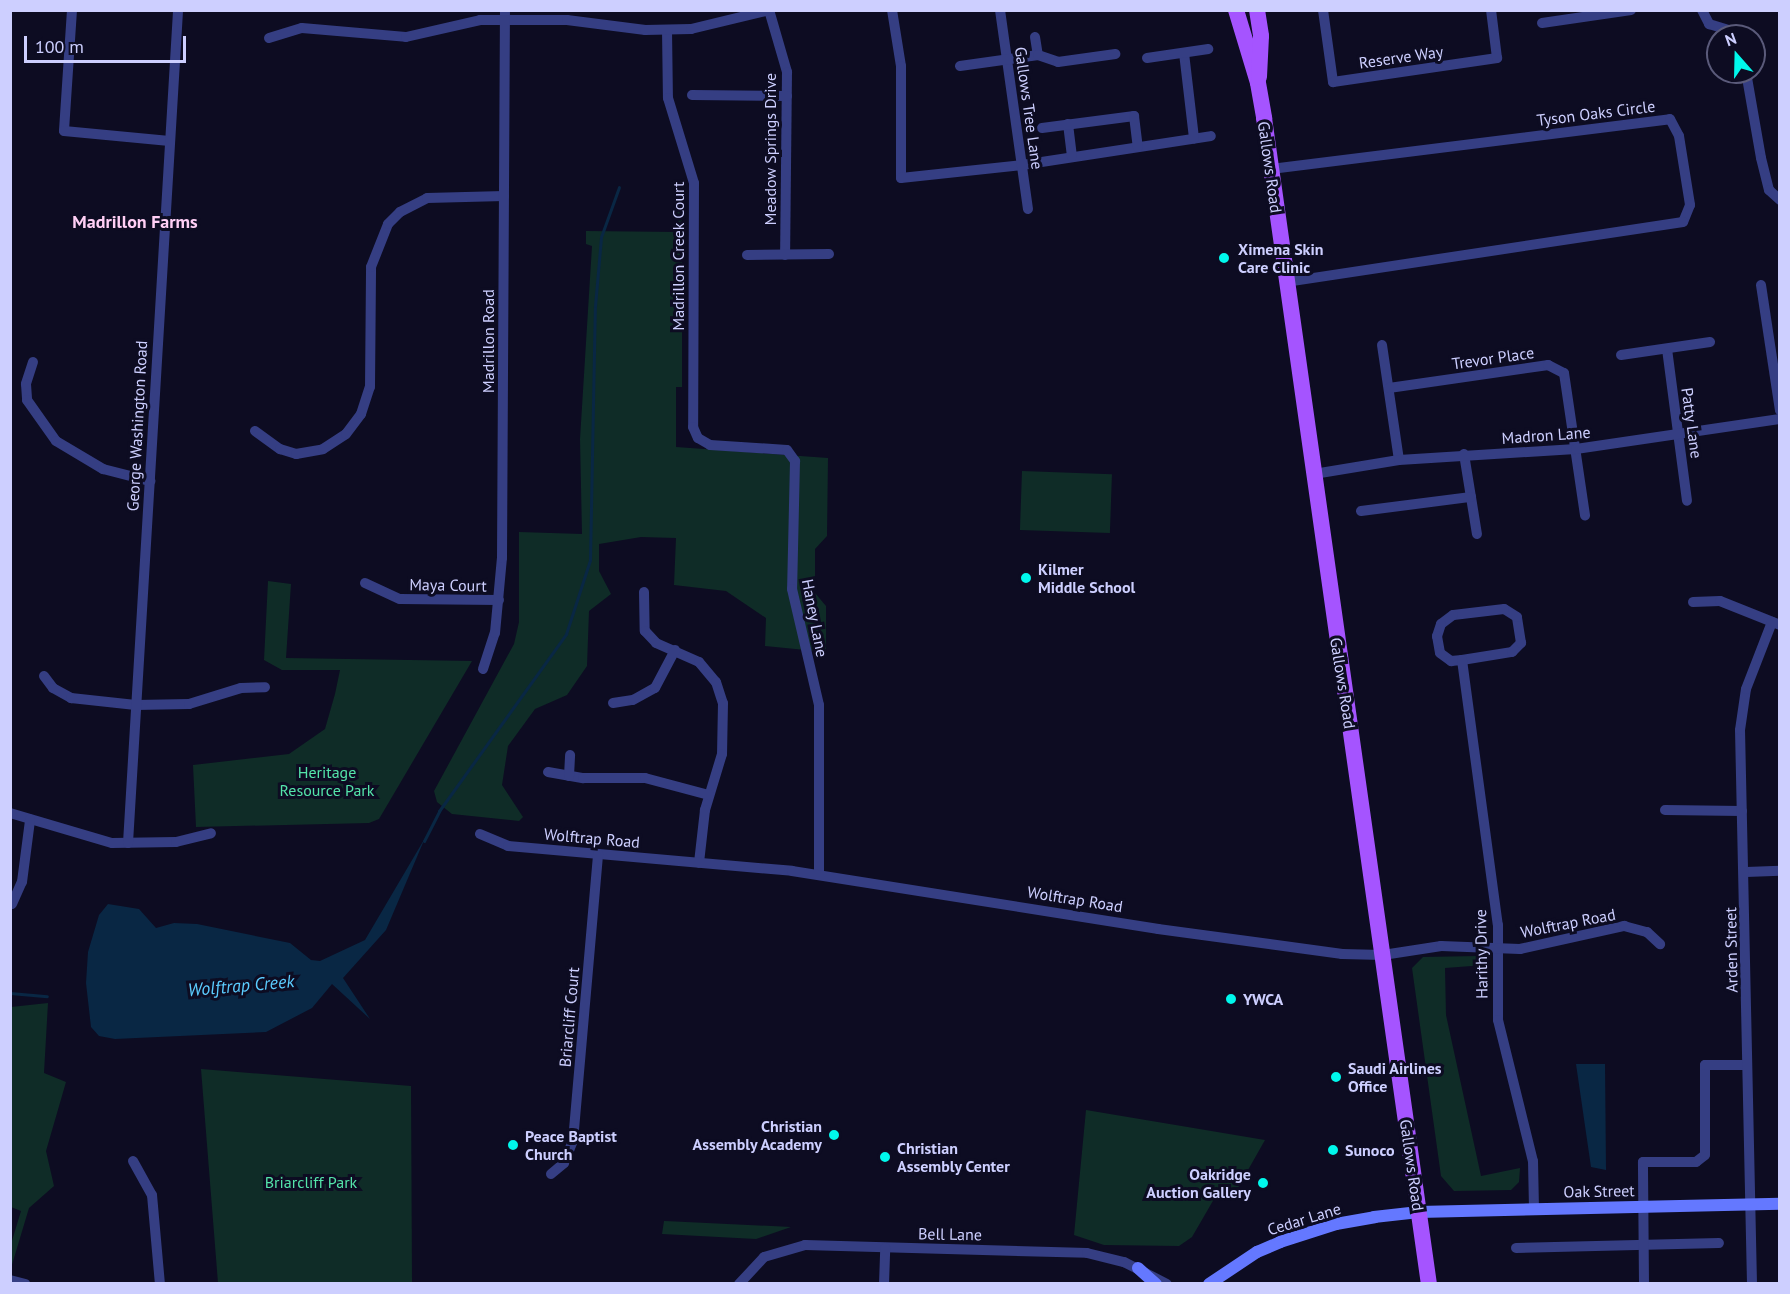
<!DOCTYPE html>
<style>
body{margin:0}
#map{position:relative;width:1790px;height:1294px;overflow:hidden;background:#0d0c22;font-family:"PT Sans",sans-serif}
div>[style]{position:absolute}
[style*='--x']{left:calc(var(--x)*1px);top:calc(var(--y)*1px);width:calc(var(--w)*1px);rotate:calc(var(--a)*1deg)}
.green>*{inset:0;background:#0f2c27;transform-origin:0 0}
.water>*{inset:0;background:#092744}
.stream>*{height:3px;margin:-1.5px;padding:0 1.5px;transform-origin:1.5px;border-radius:1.5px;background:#092744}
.street>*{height:10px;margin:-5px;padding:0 5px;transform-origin:5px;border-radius:5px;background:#353e83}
.secondary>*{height:12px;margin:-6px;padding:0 6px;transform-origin:6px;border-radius:6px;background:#6478ff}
.primary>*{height:16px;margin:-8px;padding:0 8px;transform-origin:8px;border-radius:8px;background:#a554ff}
.dots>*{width:16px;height:16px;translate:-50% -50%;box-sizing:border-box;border:3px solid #0d0c22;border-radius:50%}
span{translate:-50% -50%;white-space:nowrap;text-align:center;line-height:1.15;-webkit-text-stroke:6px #0d0c22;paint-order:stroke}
.street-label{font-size:16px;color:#cdcfff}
.poi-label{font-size:16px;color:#cdcfff;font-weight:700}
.left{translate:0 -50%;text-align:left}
.right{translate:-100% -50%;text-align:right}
.park-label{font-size:16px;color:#54e4aa}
.neighbourhood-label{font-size:18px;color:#ffcff5;font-weight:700}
.water-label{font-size:18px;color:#5bccff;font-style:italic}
.frame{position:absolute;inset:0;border:12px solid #cdcfff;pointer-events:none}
.north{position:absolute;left:1706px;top:24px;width:60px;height:60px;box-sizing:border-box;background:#0d0c22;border:2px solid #5a5a7a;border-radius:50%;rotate:340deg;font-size:16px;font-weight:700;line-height:24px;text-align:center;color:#cdcfff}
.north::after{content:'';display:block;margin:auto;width:21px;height:27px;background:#00f8ec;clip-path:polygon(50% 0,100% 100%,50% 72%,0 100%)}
.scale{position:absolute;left:24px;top:36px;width:162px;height:27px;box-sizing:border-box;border:3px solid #cdcfff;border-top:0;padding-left:8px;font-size:18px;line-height:21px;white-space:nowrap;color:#cdcfff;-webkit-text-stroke:4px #0d0c22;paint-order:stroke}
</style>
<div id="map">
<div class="green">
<i style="clip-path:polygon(678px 185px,682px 185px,682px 387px,676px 387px,676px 447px,828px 458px,827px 536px,815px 549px,815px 593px,826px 606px,826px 652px,765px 646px,766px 618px,726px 591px,674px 585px,676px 538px,641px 537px,599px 544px,599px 571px,611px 594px,589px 611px,587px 666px,567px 695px,535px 709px,508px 746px,502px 785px,523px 817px,519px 821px,452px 814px,437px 802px,434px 791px,514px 644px,519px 622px,519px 532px,582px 534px,580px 439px,592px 246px,586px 244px,586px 231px,677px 232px)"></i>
<i style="left:1022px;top:471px;width:90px;height:59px;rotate:2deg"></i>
<i style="clip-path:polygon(268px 581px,291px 584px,286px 658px,472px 661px,379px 819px,369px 823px,196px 827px,193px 765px,289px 754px,325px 729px,335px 694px,340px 670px,282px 670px,264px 660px)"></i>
<i style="clip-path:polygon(1478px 956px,1485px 965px,1445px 968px,1446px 1015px,1481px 1176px,1520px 1168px,1519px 1182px,1511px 1190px,1454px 1191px,1441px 1176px,1412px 968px,1423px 957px)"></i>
<i style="clip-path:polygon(48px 1003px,44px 1073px,66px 1082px,46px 1151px,54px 1186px,29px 1208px,11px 1268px,11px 1244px,21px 1211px,11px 1207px,11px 1007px)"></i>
<i style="clip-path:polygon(201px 1069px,411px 1086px,412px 1283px,218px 1283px)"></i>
<i style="clip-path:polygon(1086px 1110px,1265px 1140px,1235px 1193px,1221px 1187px,1192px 1237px,1179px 1246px,1104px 1245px,1074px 1235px)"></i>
<i style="clip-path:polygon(664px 1221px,665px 1221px,791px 1227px,756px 1239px,662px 1234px)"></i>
</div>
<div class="water">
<i style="clip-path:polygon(425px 838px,386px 930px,343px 978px,370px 1019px,332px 984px,312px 1008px,266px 1032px,115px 1039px,99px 1036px,91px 1027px,86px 983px,88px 952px,99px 915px,108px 904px,139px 909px,156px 928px,174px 923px,197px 924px,290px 943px,311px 960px,320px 961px,365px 940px)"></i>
<i style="clip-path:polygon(1576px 1064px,1605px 1064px,1606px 1170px,1591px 1167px)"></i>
</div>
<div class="stream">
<i style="--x:424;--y:841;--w:34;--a:-63"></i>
<i style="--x:439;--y:811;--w:218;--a:-54.3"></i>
<i style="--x:566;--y:634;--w:78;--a:-72"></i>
<i style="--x:590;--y:560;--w:254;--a:-88.9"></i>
<i style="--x:595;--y:306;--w:69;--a:-85"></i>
<i style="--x:601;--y:237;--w:53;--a:-70.2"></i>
<i style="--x:10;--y:993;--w:37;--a:5"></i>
</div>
<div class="street">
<i style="--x:72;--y:10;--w:121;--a:93.8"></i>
<i style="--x:64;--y:131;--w:106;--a:5.4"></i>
<i style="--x:769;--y:10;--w:65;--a:73.8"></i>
<i style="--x:787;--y:72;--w:183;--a:90.6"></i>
<i style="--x:892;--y:10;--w:57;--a:80.9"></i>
<i style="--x:901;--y:66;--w:112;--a:90"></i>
<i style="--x:901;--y:178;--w:122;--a:-6.1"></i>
<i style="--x:1022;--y:165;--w:191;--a:-8.7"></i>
<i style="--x:1000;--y:10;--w:201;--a:82"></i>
<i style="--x:1323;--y:10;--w:73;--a:82.1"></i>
<i style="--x:1333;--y:82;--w:166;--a:-8.3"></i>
<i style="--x:1497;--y:58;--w:48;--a:-97.1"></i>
<i style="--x:1702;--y:10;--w:16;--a:63"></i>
<i style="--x:1709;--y:24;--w:24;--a:17"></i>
<i style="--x:1732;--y:31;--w:6;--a:51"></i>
<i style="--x:1542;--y:23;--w:90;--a:-8.3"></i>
<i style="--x:667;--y:30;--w:68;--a:89.2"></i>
<i style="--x:668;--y:98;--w:89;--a:73"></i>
<i style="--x:694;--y:183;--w:244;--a:90.2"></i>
<i style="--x:693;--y:427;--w:12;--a:66"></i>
<i style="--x:698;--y:438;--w:14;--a:30"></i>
<i style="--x:710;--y:445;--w:77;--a:3.7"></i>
<i style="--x:787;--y:450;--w:14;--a:54"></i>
<i style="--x:795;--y:461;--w:128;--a:91.3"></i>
<i style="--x:792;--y:589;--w:119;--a:76.9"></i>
<i style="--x:819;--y:705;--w:170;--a:90"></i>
<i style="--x:1035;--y:37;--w:18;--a:81"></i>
<i style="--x:269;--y:38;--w:34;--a:-17"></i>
<i style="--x:302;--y:28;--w:104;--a:4.9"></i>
<i style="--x:406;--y:37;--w:76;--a:-12.9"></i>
<i style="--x:480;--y:20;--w:87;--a:0"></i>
<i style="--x:567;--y:20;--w:79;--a:7.3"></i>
<i style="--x:645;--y:30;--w:46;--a:-1.2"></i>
<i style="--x:691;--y:29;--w:81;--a:-13.5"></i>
<i style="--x:1184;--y:53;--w:86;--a:83.3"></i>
<i style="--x:1147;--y:58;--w:62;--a:-8.4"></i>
<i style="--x:960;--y:66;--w:79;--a:-8"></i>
<i style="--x:1038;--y:55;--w:21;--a:19"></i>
<i style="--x:1058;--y:62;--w:58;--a:-8"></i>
<i style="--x:1746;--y:72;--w:87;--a:80.1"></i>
<i style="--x:1761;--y:158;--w:33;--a:76"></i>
<i style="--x:1769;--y:190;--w:15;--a:42"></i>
<i style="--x:692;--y:95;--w:95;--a:0.6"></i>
<i style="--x:1068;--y:124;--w:33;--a:83"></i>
<i style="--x:1042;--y:128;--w:93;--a:-7.4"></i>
<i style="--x:1134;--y:116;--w:31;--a:83"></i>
<i style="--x:1271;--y:169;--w:402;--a:-7.1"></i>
<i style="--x:1670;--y:119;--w:19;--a:62"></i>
<i style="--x:1679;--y:136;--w:70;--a:80.9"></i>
<i style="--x:1690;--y:205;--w:18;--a:112"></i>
<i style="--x:1683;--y:222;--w:402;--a:171.4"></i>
<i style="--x:747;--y:255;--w:82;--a:-0.7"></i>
<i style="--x:1761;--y:285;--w:127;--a:81.4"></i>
<i style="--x:1382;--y:345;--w:116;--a:81.6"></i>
<i style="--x:1667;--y:349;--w:153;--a:82.5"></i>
<i style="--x:1621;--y:355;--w:90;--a:-8.3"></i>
<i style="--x:33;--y:362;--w:23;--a:108"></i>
<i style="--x:26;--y:384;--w:16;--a:86"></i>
<i style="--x:27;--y:400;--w:50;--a:54.7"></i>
<i style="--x:56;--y:441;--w:55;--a:30.8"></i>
<i style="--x:103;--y:469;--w:49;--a:14.3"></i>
<i style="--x:1389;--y:388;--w:161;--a:-8.2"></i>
<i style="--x:1548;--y:365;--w:18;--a:27"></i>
<i style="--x:1564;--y:373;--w:144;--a:81.6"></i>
<i style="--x:255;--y:431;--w:31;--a:36"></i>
<i style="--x:280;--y:449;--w:17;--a:17"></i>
<i style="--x:296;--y:454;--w:27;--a:-10"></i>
<i style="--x:323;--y:449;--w:27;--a:-33"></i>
<i style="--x:346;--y:434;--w:25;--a:-53"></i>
<i style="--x:361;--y:414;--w:28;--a:-72"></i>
<i style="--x:370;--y:387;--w:120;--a:-89.5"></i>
<i style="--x:371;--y:267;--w:46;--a:-68.4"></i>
<i style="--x:388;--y:224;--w:17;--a:-45"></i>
<i style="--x:400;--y:212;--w:30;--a:-27"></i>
<i style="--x:427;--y:198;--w:77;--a:-1.5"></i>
<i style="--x:1464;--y:454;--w:81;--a:80.8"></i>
<i style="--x:1314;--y:474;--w:86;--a:-9.4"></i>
<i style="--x:1399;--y:460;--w:177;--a:-3.6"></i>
<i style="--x:1576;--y:449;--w:206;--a:-8.4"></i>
<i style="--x:1361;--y:511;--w:111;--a:-7.3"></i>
<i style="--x:365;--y:583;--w:38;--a:25"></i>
<i style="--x:400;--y:599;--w:99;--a:0.6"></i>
<i style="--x:644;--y:592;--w:39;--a:89"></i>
<i style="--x:645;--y:631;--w:16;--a:47"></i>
<i style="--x:656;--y:643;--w:47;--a:23.8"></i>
<i style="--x:699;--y:662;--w:26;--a:50"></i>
<i style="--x:716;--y:682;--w:22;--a:72"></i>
<i style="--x:723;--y:703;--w:51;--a:91.1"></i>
<i style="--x:722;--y:754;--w:59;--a:106.9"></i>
<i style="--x:705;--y:810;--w:53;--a:96.5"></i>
<i style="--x:1693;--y:602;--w:27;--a:-2"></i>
<i style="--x:1720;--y:601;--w:65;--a:21.8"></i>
<i style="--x:1462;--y:660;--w:51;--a:-9.1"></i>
<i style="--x:1512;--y:652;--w:13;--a:-45"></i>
<i style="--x:1521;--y:643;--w:26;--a:-99"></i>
<i style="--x:1517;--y:617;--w:15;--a:-148"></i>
<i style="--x:1504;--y:609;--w:51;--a:173.3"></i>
<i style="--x:1453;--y:615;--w:15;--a:143"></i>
<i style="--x:1441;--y:624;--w:13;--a:108"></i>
<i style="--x:1437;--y:636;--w:17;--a:80"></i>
<i style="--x:1440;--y:653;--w:14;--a:36"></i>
<i style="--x:1451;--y:661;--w:11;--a:-5"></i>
<i style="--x:1462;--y:660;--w:267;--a:82.3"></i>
<i style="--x:1498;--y:925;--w:95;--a:90"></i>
<i style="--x:1498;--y:1020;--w:145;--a:76.1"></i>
<i style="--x:1533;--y:1161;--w:48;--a:88.8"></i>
<i style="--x:483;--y:669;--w:38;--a:-72"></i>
<i style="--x:495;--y:633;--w:75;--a:-84.7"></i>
<i style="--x:502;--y:558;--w:548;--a:-89.69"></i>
<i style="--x:44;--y:676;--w:15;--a:53"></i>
<i style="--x:53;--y:688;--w:21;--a:29"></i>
<i style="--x:71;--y:698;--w:65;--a:6.1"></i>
<i style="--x:136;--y:705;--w:53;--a:-1.1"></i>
<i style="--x:189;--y:704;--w:54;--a:-17.1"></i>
<i style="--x:241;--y:688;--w:24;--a:-2"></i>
<i style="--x:613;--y:703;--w:20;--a:-9"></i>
<i style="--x:633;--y:700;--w:25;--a:-29"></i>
<i style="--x:655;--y:688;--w:43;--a:-62.2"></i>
<i style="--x:548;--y:772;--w:36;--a:10"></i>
<i style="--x:583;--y:778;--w:62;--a:0"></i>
<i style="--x:645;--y:778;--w:66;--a:14.9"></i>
<i style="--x:569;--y:776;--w:21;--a:-87"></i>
<i style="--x:1665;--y:810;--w:77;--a:0.7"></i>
<i style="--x:10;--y:813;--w:106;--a:16.4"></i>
<i style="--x:112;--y:843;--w:64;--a:-0.9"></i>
<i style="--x:176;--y:842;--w:36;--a:-14"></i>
<i style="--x:480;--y:834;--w:30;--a:23"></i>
<i style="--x:508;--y:846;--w:285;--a:5"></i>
<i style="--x:792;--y:871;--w:371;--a:9"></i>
<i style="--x:1158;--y:929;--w:186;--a:7.7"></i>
<i style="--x:1342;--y:954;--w:41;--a:1.4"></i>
<i style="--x:1383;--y:955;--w:59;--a:-8.8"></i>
<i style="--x:1441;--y:946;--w:79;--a:2.2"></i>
<i style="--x:1520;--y:949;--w:107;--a:-12.5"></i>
<i style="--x:1624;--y:926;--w:24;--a:15"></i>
<i style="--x:1647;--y:932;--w:18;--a:43"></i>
<i style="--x:128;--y:843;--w:834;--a:-86.56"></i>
<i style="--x:1746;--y:872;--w:34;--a:-2"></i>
<i style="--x:12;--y:904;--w:24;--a:-66"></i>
<i style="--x:22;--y:882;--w:63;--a:-82.6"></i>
<i style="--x:133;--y:1161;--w:39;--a:61"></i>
<i style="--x:152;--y:1195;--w:89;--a:84.9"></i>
<i style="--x:551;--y:1174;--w:17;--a:-40"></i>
<i style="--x:564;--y:1163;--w:24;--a:-68"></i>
<i style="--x:573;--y:1141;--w:288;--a:-85"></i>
<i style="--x:1516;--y:1248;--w:203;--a:-1.4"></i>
<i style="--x:10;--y:1280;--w:16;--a:15"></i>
<i style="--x:739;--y:1284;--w:37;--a:-47"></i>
<i style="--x:764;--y:1257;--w:43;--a:-16.3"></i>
<i style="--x:805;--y:1245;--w:282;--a:1.6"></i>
<i style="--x:1087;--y:1253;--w:38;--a:14"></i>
<i style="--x:1124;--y:1262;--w:48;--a:27.1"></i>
<i style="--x:884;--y:1284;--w:36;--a:-88"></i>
<i style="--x:1644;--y:1284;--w:122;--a:-90.5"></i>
<i style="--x:1643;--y:1162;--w:53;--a:0"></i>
<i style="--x:1696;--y:1162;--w:11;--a:-38"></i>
<i style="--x:1705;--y:1155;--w:90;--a:-90"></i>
<i style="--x:1705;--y:1065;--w:42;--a:0"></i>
<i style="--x:1752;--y:1284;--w:554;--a:-91.24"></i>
<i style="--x:1740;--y:730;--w:41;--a:-81.7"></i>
<i style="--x:1746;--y:689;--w:72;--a:-68.8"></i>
</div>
<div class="secondary">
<i style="--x:1138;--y:1268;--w:24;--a:42"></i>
<i style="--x:1209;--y:1284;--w:58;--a:-33.7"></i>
<i style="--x:1257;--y:1252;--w:25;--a:-23"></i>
<i style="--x:1280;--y:1242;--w:59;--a:-17.8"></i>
<i style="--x:1336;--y:1224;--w:39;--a:-10"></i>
<i style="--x:1374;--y:1217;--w:45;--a:-6.3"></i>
<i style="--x:1419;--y:1212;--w:361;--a:-1.3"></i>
</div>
<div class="primary">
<i style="--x:1236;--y:10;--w:76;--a:73.2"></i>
<i style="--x:1258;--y:83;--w:36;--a:80"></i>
<i style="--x:1264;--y:118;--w:1178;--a:81.95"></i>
<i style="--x:1257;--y:10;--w:26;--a:81"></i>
<i style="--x:1261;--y:36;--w:41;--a:92.8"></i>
</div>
<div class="dots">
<i style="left:1224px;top:258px;background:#00f8ec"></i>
<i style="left:1026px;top:578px;background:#00f8ec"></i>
<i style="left:1231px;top:999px;background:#00f8ec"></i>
<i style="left:1336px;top:1077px;background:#00f8ec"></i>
<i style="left:834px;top:1135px;background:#00f8ec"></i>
<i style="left:513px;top:1145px;background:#00f8ec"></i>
<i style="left:1333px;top:1150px;background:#00f8ec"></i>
<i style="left:885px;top:1157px;background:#00f8ec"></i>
<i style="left:1263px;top:1183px;background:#00f8ec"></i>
</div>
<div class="street-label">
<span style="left:1401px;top:57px;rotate:-8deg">Reserve Way</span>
<span style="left:1029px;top:108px;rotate:82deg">Gallows Tree Lane</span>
<span style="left:1596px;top:113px;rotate:-7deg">Tyson Oaks Circle</span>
<span style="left:770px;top:149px;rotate:-90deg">Meadow Springs Drive</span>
<span style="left:1270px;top:167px;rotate:82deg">Gallows Road</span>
<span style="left:678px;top:256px;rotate:-90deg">Madrillon Creek Court</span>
<span style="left:488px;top:341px;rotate:-90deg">Madrillon Road</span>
<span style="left:1493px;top:358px;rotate:-8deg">Trevor Place</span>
<span style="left:1692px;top:423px;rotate:82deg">Patty Lane</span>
<span style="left:137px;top:426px;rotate:-87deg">George Washington Road</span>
<span style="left:1546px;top:435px;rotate:-4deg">Madron Lane</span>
<span style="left:448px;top:585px;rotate:1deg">Maya Court</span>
<span style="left:815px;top:618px;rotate:79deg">Haney Lane</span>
<span style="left:1343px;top:683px;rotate:81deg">Gallows Road</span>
<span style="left:592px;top:838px;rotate:5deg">Wolftrap Road</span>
<span style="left:1075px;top:899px;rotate:9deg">Wolftrap Road</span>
<span style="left:1568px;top:923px;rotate:-11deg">Wolftrap Road</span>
<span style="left:1731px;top:950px;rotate:-91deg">Arden Street</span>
<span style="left:1481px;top:954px;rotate:-91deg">Harithy Drive</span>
<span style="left:569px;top:1017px;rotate:-85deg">Briarcliff Court</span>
<span style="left:1412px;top:1165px;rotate:82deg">Gallows Road</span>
<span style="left:1599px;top:1191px;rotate:-1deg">Oak Street</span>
<span style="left:1304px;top:1219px;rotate:-17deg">Cedar Lane</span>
<span style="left:950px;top:1234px;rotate:1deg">Bell Lane</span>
</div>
<div class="poi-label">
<span class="left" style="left:1238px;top:258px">Ximena Skin<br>Care Clinic</span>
<span class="left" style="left:1038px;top:578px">Kilmer<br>Middle School</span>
<span class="left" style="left:1243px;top:999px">YWCA</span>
<span class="left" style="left:1348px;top:1077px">Saudi Airlines<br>Office</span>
<span class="right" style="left:822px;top:1135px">Christian<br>Assembly Academy</span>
<span class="left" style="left:525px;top:1145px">Peace Baptist<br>Church</span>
<span class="left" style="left:897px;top:1157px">Christian<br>Assembly Center</span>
<span class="left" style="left:1345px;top:1150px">Sunoco</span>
<span class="right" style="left:1251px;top:1183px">Oakridge<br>Auction Gallery</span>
</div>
<div class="park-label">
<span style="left:327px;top:781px">Heritage<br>Resource Park</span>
<span style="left:311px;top:1182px">Briarcliff Park</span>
</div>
<div class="neighbourhood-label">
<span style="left:135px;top:222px">Madrillon Farms</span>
</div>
<div class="water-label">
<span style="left:241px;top:986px;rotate:-5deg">Wolftrap Creek</span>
</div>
<div class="frame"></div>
<div class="north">N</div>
<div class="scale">100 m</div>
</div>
